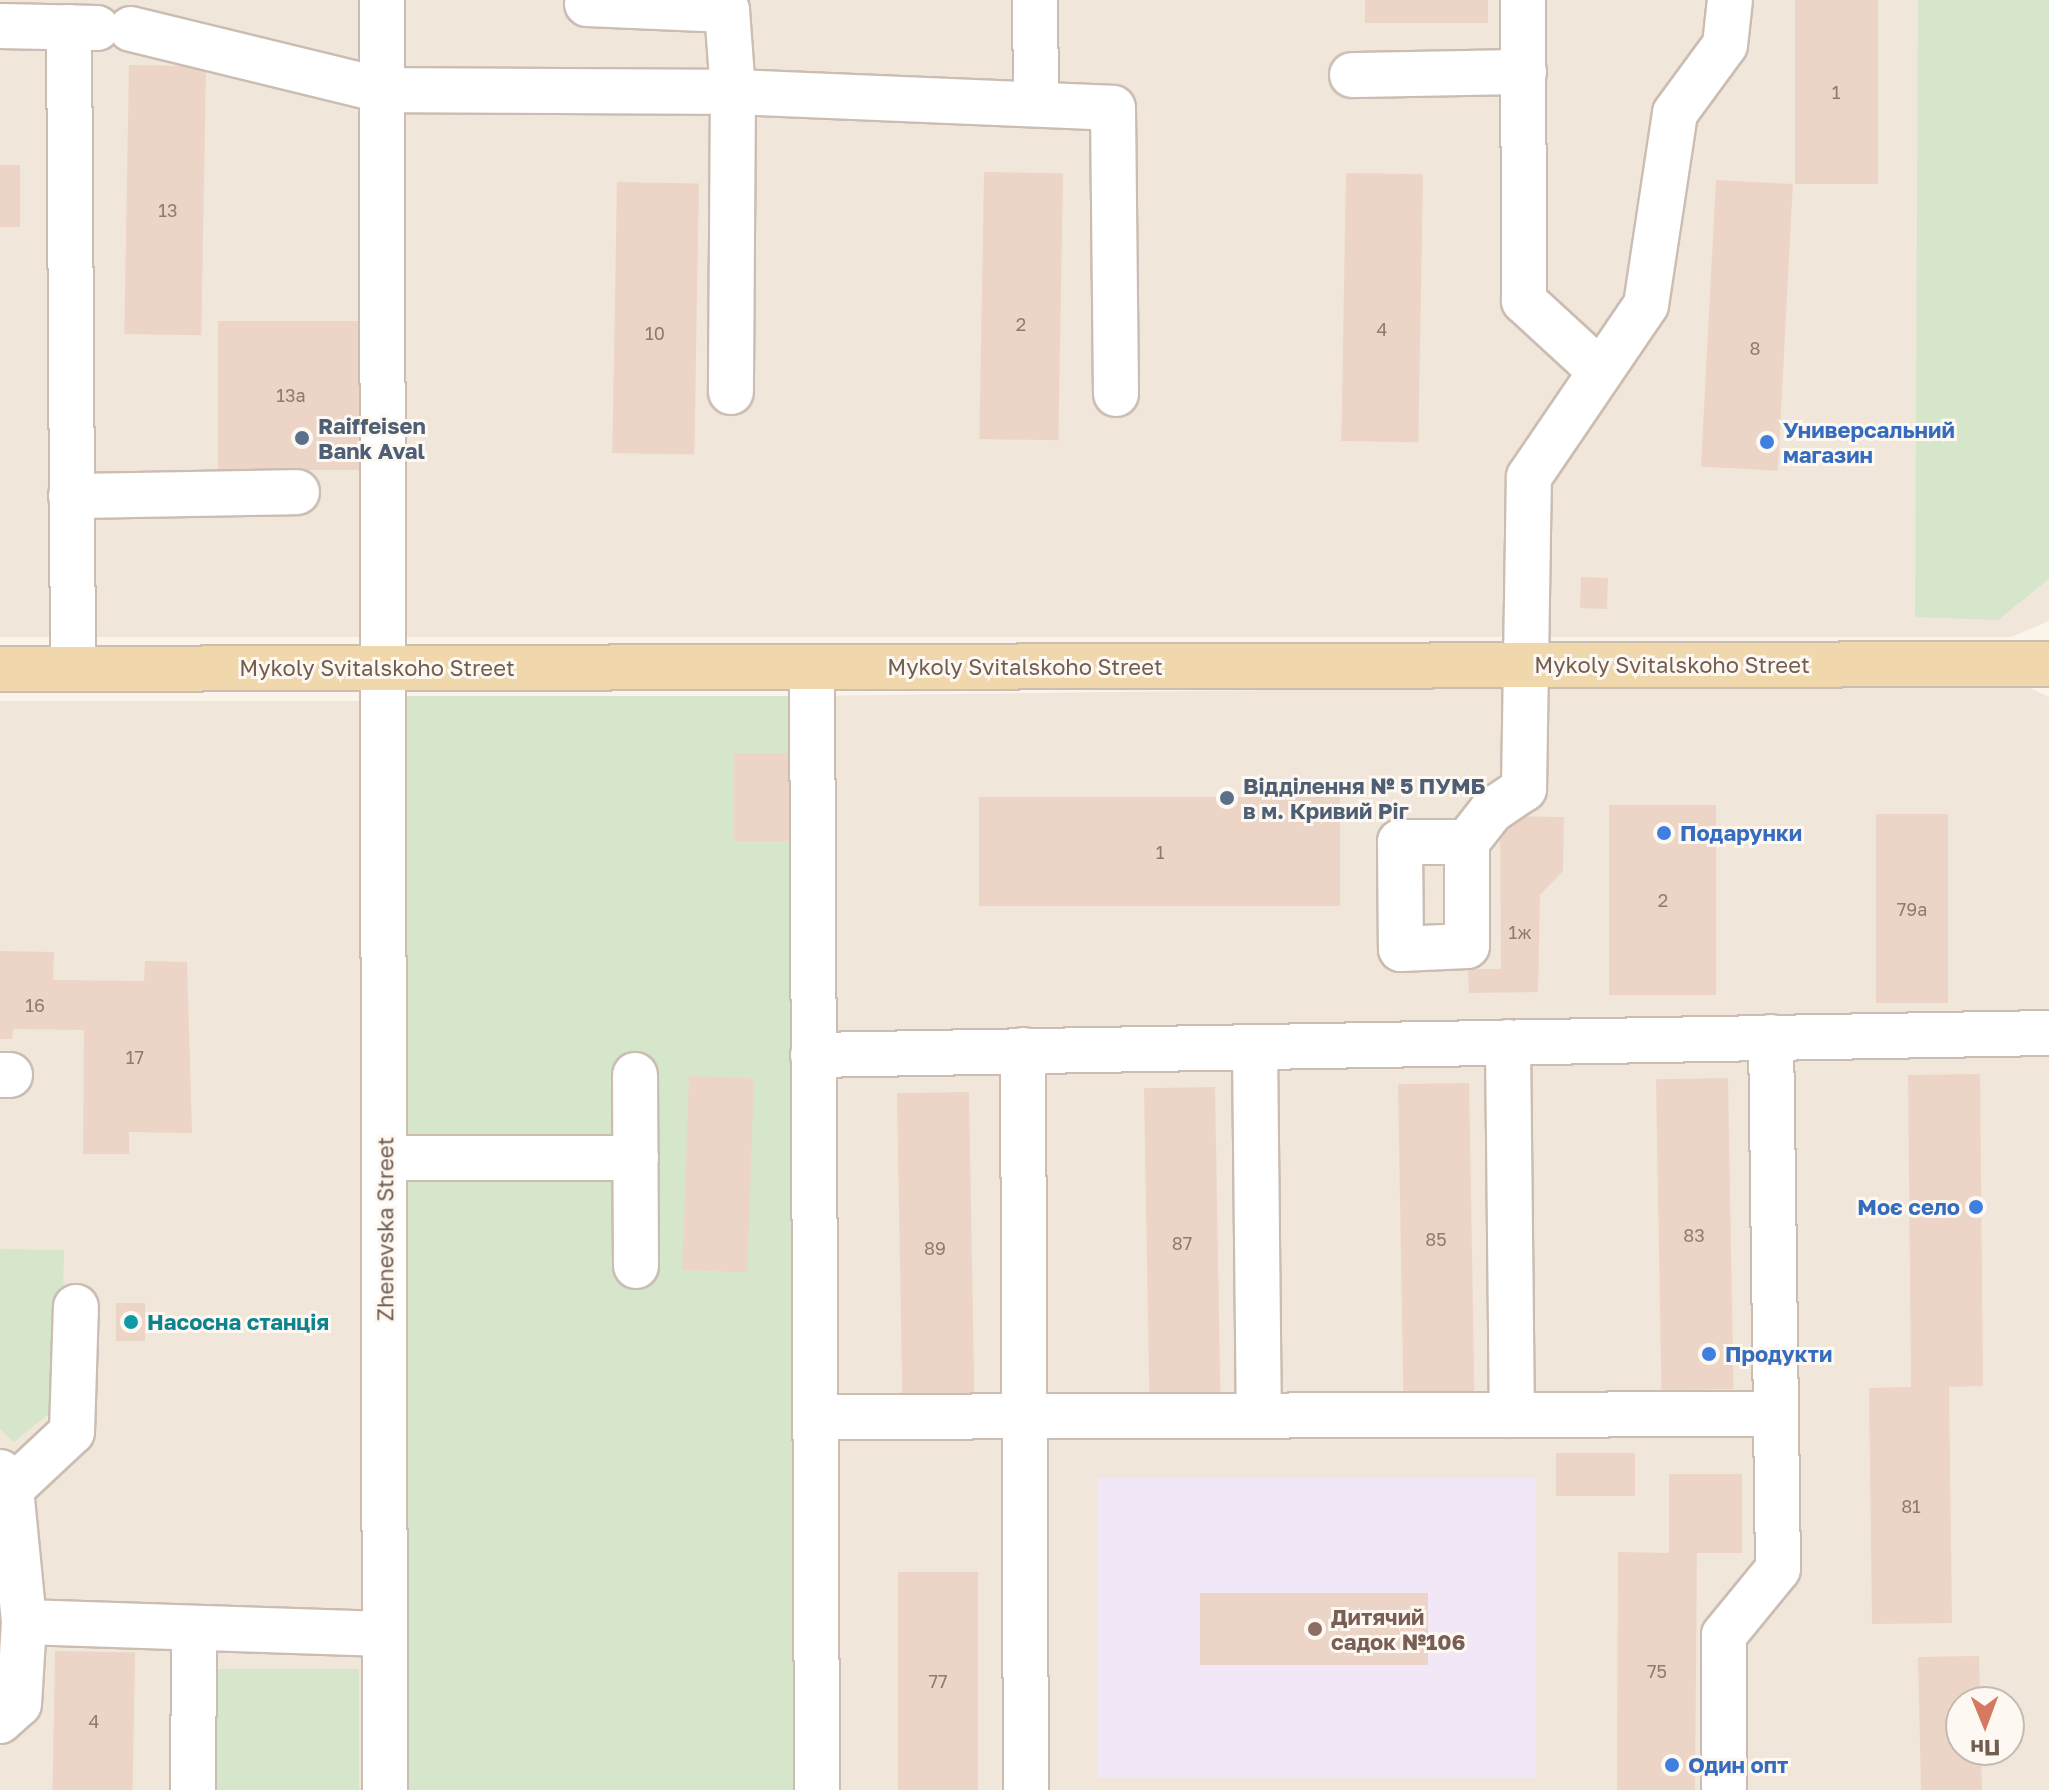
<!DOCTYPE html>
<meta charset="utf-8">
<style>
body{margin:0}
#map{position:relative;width:2049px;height:1790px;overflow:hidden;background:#faf4eb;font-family:"Golos Text",sans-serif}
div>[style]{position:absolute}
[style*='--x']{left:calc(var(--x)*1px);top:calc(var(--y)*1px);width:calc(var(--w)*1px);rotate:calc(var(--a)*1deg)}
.residential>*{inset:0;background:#f1e6da;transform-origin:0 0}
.education>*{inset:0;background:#f1e7f7;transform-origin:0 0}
.green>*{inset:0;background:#d6e6ca;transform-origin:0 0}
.building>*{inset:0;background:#ecd5c6;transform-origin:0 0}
.roads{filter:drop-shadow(2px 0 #cbbdb2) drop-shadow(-2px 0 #cbbdb2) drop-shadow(0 2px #cbbdb2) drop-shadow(0 -2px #cbbdb2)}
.minor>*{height:44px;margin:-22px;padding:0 22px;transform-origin:22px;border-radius:22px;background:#fff}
.major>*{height:44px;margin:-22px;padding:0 22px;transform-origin:22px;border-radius:22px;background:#f0d7ac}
.dots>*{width:22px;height:22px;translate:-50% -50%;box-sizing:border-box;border:4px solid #fdf8f1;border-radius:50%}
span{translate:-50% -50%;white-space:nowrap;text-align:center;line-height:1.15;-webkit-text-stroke:6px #fdf8f1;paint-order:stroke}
.number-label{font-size:18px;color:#907b6e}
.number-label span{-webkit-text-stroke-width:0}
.service-label{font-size:22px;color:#4e5e75;font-weight:700}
.left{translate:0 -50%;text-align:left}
.shop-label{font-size:22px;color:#366cbe;font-weight:700}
.right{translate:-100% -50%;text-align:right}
.street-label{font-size:22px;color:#725d51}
.culture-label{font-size:22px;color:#0d838f;font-weight:700}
.education-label{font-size:22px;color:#785e54;font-weight:700}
.north{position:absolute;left:1945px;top:1686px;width:80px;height:80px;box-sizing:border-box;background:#fdf8f1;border:2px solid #c5bab1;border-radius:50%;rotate:179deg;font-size:22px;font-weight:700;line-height:32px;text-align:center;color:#725d51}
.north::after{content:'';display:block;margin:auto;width:28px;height:36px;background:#d47a60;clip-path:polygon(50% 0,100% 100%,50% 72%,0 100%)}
</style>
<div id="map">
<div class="residential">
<i style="clip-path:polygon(0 0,2049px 0,2049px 621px,2011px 637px,0 637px)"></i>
<i style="clip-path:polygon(evenodd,2014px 680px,2049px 697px,2049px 1790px,817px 1790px,812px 696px,2014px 680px,1961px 1702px,2009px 1702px,2009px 1750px,1961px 1750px,1961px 1702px)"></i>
<i style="left:388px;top:701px;width:1089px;height:388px;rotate:90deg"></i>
</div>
<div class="education">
<i style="left:1097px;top:1478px;width:439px;height:300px"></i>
</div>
<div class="green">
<i style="clip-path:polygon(1918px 0,2049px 0,2049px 579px,1998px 620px,1915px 617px)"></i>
<i style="left:812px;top:696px;width:1094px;height:424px;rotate:90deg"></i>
<i style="clip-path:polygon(0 1249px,64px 1250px,61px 1404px,14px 1442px,0 1429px)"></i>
<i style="left:217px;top:1669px;width:142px;height:121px"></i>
</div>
<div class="building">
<i style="left:1365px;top:0;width:123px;height:23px"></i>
<i style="left:1795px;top:0;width:83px;height:184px"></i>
<i style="left:129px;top:65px;width:77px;height:269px;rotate:1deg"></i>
<i style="left:0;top:165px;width:20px;height:62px"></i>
<i style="left:984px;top:172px;width:79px;height:267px;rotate:1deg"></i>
<i style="left:1346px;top:173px;width:77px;height:268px;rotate:1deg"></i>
<i style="left:1716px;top:180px;width:77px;height:287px;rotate:3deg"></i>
<i style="left:617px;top:182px;width:82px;height:271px;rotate:1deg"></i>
<i style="left:218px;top:321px;width:146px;height:149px"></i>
<i style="left:1581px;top:577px;width:27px;height:31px;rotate:2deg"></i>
<i style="left:734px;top:753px;width:60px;height:88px"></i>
<i style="left:979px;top:797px;width:361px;height:109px"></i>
<i style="left:1716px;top:805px;width:190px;height:107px;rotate:90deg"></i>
<i style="left:1876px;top:814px;width:72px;height:189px"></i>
<i style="clip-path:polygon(1500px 816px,1564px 817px,1563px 871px,1540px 895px,1538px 992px,1469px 993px,1468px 969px,1501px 969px)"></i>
<i style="clip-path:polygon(0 951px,54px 952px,53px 980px,144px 981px,145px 961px,187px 962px,192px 1133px,129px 1132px,129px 1154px,83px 1154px,84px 1030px,13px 1029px,12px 1039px,0 1039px)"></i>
<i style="clip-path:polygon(1980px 1074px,1983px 1386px,1949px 1387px,1952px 1623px,1872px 1624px,1869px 1388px,1911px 1387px,1908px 1075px)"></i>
<i style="left:689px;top:1076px;width:65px;height:194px;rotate:2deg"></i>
<i style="left:1728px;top:1078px;width:311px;height:72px;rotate:89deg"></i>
<i style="left:1469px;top:1083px;width:311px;height:71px;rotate:89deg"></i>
<i style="left:1215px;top:1087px;width:311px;height:71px;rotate:89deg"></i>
<i style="left:969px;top:1092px;width:311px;height:72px;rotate:89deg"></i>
<i style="left:116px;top:1303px;width:29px;height:38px"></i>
<i style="left:1635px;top:1453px;width:43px;height:79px;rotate:90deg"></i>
<i style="clip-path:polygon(1669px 1474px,1742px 1474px,1742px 1553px,1697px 1553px,1695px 1790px,1617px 1790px,1618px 1552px,1669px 1553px)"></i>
<i style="left:898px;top:1572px;width:80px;height:218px"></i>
<i style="left:1428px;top:1593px;width:72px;height:228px;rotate:90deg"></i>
<i style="left:55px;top:1651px;width:80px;height:139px;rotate:1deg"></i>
<i style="clip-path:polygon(1979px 1656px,1980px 1702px,1961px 1702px,1961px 1750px,1981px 1750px,1982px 1790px,1921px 1790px,1918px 1657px)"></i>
</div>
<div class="roads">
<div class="minor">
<i style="--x:382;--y:0;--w:90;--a:90"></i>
<i style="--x:382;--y:90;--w:351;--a:0.3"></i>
<i style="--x:733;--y:92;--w:300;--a:90.4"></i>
<i style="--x:1035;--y:0;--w:102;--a:89.4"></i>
<i style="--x:1523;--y:0;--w:301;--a:89.8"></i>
<i style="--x:1524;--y:301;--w:103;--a:42.6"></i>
<i style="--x:587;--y:4;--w:140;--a:2.5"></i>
<i style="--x:727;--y:10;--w:82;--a:85.8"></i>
<i style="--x:733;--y:92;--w:380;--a:2.4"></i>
<i style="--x:1113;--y:108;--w:286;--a:89.4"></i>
<i style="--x:0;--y:26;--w:97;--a:1.2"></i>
<i style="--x:69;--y:27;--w:642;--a:89.64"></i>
<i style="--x:131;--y:29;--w:258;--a:13.7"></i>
<i style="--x:382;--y:90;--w:1700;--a:89.9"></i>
<i style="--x:1352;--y:75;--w:172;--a:-1"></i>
<i style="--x:71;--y:496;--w:226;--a:-1"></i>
<i style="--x:812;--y:667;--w:1123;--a:89.74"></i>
<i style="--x:1467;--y:842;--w:67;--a:180"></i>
<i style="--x:1400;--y:842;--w:107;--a:89.5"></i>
<i style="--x:1401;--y:949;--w:66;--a:-2.6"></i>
<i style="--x:1467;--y:946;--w:104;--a:-90"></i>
<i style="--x:1467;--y:842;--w:39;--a:-52"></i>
<i style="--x:1491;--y:811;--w:40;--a:-34"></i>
<i style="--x:1524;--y:789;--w:312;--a:-89.1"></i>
<i style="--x:1529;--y:477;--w:208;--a:-55.8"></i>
<i style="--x:1646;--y:305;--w:194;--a:-81.4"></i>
<i style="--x:1675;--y:113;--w:84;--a:-53.7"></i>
<i style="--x:1725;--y:45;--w:45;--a:-83.7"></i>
<i style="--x:1508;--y:1042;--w:373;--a:89.4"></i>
<i style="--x:1255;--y:1047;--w:368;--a:89.4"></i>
<i style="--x:1023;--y:1050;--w:740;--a:89.77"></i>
<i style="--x:813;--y:1055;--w:1236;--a:-1.02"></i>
<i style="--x:0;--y:1075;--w:10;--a:0"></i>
<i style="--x:635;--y:1075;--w:191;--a:89.7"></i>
<i style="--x:385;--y:1158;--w:251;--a:0"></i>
<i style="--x:815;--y:1417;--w:961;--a:-0.18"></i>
<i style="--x:0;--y:1472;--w:20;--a:57"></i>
<i style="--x:11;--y:1489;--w:134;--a:84.4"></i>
<i style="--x:11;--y:1489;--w:83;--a:-43.1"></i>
<i style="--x:72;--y:1432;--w:125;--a:-88.2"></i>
<i style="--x:0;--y:1721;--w:25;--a:-42"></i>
<i style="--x:19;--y:1704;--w:82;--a:-86.5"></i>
<i style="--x:24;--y:1622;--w:361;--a:1.9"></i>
<i style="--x:193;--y:1790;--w:162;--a:-89.6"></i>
<i style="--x:1724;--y:1790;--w:155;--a:-90"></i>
<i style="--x:1724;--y:1635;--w:85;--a:-50.7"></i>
<i style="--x:1778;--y:1569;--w:532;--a:-90.75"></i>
</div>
<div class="major">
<i style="--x:0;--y:669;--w:2049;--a:-0.14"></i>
</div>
</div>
<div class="dots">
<i style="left:302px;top:438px;background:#5c6f8a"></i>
<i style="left:1767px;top:442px;background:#3f7fe0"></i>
<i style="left:1227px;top:798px;background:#5c6f8a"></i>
<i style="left:1664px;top:833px;background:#3f7fe0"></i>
<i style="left:1976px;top:1207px;background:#3f7fe0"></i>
<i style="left:131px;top:1322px;background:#0f9aa8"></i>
<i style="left:1709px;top:1354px;background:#3f7fe0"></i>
<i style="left:1315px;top:1629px;background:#8d6e63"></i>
<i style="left:1672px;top:1765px;background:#3f7fe0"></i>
</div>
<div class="number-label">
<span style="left:1836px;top:92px">1</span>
<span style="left:168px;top:210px">13</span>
<span style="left:1021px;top:324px">2</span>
<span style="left:1382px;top:329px">4</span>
<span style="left:655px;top:333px">10</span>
<span style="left:1755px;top:348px">8</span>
<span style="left:291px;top:395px">13а</span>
<span style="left:1160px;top:852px">1</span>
<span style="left:1663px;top:900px">2</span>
<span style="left:1912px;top:909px">79а</span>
<span style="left:1520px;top:932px">1ж</span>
<span style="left:35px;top:1005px">16</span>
<span style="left:135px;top:1057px">17</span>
<span style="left:1694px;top:1235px">83</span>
<span style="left:1436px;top:1239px">85</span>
<span style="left:1182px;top:1243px">87</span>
<span style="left:935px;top:1248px">89</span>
<span style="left:1911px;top:1506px">81</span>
<span style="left:1657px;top:1671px">75</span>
<span style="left:938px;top:1681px">77</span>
<span style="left:94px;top:1721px">4</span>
</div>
<div class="service-label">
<span class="left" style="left:318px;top:438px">Raiffeisen<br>Bank Aval</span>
<span class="left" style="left:1243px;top:798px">Відділення № 5 ПУМБ<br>в м. Кривий Ріг</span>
</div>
<div class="shop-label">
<span class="left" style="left:1783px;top:442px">Универсальний<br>магазин</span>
<span class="left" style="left:1680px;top:833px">Подарунки</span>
<span class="right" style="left:1960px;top:1207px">Моє село</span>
<span class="left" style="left:1725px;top:1354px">Продукти</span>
<span class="left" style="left:1688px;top:1765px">Один опт</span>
</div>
<div class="street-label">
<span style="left:1672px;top:665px">Mykoly Svitalskoho Street</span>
<span style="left:1025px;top:667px">Mykoly Svitalskoho Street</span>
<span style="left:377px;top:668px">Mykoly Svitalskoho Street</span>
<span style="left:385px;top:1229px;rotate:-90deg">Zhenevska Street</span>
</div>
<div class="culture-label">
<span class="left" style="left:147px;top:1322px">Насосна станція</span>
</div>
<div class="education-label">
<span class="left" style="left:1331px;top:1629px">Дитячий<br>садок №106</span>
</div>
<div class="north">Пн</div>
</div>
